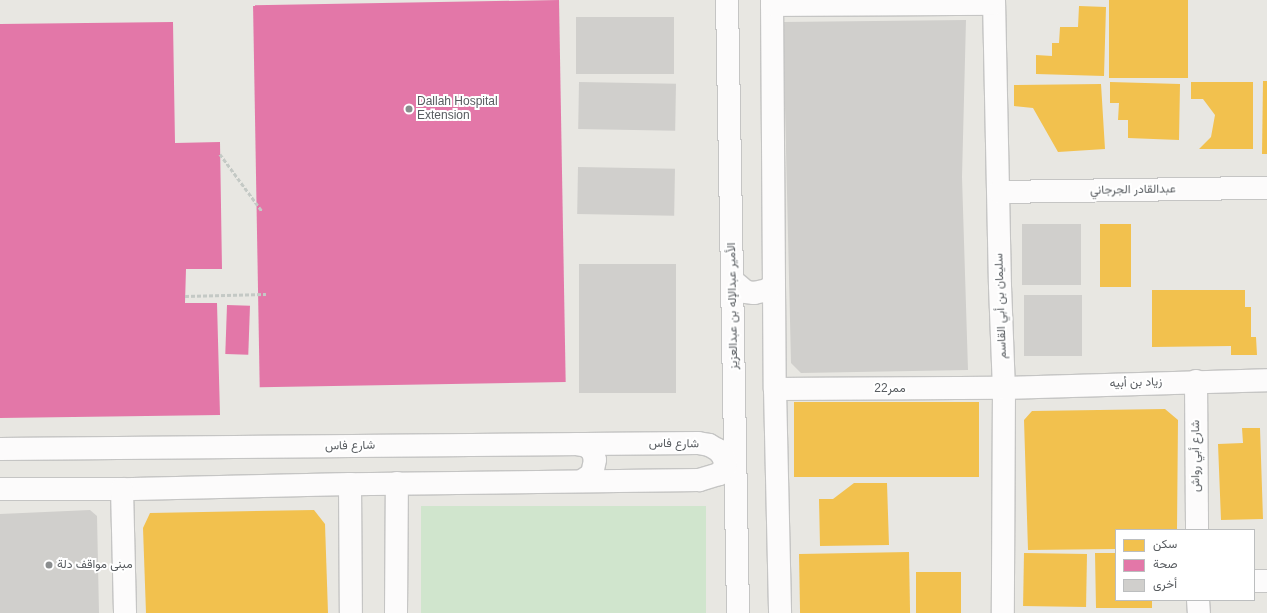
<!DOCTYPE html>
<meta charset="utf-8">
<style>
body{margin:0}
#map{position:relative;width:1267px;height:613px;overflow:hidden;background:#e8e7e2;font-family:Helvetica,Vazirmatn,sans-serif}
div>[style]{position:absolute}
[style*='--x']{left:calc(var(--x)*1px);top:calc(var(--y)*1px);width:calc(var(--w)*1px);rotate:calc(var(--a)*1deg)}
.green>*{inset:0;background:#d0e5cd;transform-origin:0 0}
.homes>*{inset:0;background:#f2c14e;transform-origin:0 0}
.health>*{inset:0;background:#e377a8;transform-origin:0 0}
.building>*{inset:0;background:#d0cfcc;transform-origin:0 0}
.path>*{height:2.5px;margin-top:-1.25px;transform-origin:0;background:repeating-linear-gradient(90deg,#c4c9c5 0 4px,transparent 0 6px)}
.roads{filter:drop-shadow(1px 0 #c5c5c4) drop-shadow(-1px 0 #c5c5c4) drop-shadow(0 1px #c5c5c4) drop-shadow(0 -1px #c5c5c4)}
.minor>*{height:22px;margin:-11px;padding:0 11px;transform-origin:11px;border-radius:11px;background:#fcfbfb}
.dots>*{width:11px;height:11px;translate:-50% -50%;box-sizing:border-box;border:2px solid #fff;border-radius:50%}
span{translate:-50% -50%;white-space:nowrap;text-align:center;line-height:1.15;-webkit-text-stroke:4px #fff;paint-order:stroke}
.poi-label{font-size:12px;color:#585c60}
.left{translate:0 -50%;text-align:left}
.street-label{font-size:12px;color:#585c60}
.legend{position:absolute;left:1115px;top:529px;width:140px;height:72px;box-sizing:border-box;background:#fff;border:1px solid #bcbebf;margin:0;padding:5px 7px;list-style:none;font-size:12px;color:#585c60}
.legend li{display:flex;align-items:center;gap:8px;height:20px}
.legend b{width:20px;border:1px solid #bcbebf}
</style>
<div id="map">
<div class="green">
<i style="left:706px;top:506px;width:107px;height:285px;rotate:90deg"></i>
</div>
<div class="homes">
<i style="left:1109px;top:0;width:79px;height:78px"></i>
<i style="clip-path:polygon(1079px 6px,1106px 7px,1104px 76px,1036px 74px,1036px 55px,1052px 56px,1052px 43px,1059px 43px,1060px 27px,1078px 27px)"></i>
<i style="clip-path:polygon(1263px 81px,1267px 81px,1267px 154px,1262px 154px)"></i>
<i style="clip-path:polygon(1110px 82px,1180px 84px,1179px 140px,1128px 138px,1128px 120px,1118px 120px,1119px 103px,1110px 103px)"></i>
<i style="clip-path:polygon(1191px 82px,1253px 82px,1253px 149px,1199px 149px,1211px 137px,1215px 115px,1203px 99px,1191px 99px)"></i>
<i style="clip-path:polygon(1101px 84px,1105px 149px,1058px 152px,1033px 108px,1014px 106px,1014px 85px)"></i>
<i style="left:1131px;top:224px;width:63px;height:31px;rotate:90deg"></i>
<i style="clip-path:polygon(1152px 290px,1245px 290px,1245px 307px,1251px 307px,1251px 337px,1256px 337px,1257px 355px,1231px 355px,1231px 346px,1152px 347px)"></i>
<i style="left:794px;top:402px;width:185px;height:75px"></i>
<i style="clip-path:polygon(1165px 409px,1178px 420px,1177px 530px,1116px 530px,1116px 549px,1028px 550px,1024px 420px,1032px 411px)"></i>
<i style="clip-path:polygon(1242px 428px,1260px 428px,1263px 519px,1221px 520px,1218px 444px,1243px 443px)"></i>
<i style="clip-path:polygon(854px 483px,887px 483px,889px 545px,820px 546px,819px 499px,833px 499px)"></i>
<i style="clip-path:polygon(314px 510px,325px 524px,328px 613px,146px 613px,143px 528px,150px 513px)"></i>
<i style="left:909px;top:552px;width:61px;height:110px;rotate:89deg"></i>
<i style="left:1024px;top:553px;width:63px;height:53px;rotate:1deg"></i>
<i style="clip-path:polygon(1095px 553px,1116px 553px,1116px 600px,1152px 600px,1152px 608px,1096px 608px)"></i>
<i style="left:916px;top:572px;width:45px;height:41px"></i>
</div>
<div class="health">
<i style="left:559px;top:0;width:382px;height:306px;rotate:89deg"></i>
<i style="clip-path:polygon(173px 22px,175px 143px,220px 142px,222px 269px,186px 269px,185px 303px,217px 303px,220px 415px,0 418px,0 24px)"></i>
<i style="left:227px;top:305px;width:23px;height:49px;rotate:2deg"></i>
</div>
<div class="building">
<i style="left:576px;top:17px;width:98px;height:57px"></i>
<i style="clip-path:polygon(966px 20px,962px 177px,968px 370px,801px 373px,791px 363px,783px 22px)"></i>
<i style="left:579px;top:82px;width:97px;height:47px;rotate:1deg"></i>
<i style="left:578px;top:167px;width:97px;height:47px;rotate:1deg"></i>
<i style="left:1081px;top:224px;width:61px;height:59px;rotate:90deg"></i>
<i style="left:676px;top:264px;width:129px;height:97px;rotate:90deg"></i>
<i style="left:1024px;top:295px;width:58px;height:61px"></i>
<i style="clip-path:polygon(90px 510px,97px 516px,99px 613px,0 613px,0 514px)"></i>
</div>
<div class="path">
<i style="--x:220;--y:154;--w:71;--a:53.6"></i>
<i style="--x:185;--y:296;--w:81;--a:-1.4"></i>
</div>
<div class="roads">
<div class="minor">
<i style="--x:727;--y:0;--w:613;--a:88.97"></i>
<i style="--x:772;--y:0;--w:389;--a:89.6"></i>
<i style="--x:775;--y:389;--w:224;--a:88.7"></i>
<i style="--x:994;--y:0;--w:286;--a:88.8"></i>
<i style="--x:1000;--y:286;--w:102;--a:87.8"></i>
<i style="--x:1004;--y:388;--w:225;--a:90.3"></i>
<i style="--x:772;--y:5;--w:222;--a:-0.3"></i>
<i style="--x:999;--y:192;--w:268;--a:-0.9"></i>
<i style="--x:733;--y:281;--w:17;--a:40"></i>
<i style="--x:746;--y:292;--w:8;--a:7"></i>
<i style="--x:754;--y:293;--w:14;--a:-12"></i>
<i style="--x:768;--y:290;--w:9;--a:-49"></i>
<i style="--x:1196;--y:381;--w:149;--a:89.6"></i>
<i style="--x:775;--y:389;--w:229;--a:-0.3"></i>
<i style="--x:1004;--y:388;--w:263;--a:-1.7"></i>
<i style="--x:576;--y:444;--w:11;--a:10"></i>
<i style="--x:587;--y:446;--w:8;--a:45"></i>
<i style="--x:593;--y:452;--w:8;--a:76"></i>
<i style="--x:595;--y:460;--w:14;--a:102"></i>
<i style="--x:592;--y:474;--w:12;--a:145"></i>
<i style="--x:0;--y:449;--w:698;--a:-0.49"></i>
<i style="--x:698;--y:443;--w:11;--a:10"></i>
<i style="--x:709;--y:445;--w:10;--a:29"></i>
<i style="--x:718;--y:450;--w:8;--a:50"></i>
<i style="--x:723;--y:456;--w:10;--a:73"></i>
<i style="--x:726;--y:466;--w:11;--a:131"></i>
<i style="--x:719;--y:474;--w:21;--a:163"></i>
<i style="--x:699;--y:480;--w:349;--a:179.3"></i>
<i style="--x:350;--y:484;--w:228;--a:178.7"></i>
<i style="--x:122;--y:489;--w:122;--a:180"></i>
<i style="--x:350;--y:484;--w:129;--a:89.6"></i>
<i style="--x:122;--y:489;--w:124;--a:88.6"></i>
<i style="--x:1254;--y:581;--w:13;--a:0"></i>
<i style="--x:1198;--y:600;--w:13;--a:86"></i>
<i style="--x:396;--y:613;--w:130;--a:-89.6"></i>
</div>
</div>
<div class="dots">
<i style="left:409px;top:109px;background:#8a8d8e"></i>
<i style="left:49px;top:565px;background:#8a8d8e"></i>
</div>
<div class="poi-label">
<span class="left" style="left:417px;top:109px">Dallah Hospital<br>Extension</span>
<span class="left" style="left:57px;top:565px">مبنى مواقف دلة</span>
</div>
<div class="street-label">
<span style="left:1133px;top:190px;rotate:-1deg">عبدالقادر الجرجاني</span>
<span style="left:733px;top:306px;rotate:-91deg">الأمير عبدالإله بن عبدالعزيز</span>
<span style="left:1001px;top:306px;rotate:-92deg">سليمان بن أبي القاسم</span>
<span style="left:1136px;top:383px;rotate:-2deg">زياد بن أبيه</span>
<span style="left:890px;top:389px">ممر22</span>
<span style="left:674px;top:444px;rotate:1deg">شارع فاس</span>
<span style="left:350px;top:446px;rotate:-1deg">شارع فاس</span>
<span style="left:1196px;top:456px;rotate:-90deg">شارع أبي رواش</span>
</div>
<ul class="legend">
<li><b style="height:11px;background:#f2c14e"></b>سكن</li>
<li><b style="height:11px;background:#e377a8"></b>صحة</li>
<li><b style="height:11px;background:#d0cfcc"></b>أخرى</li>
</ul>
</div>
